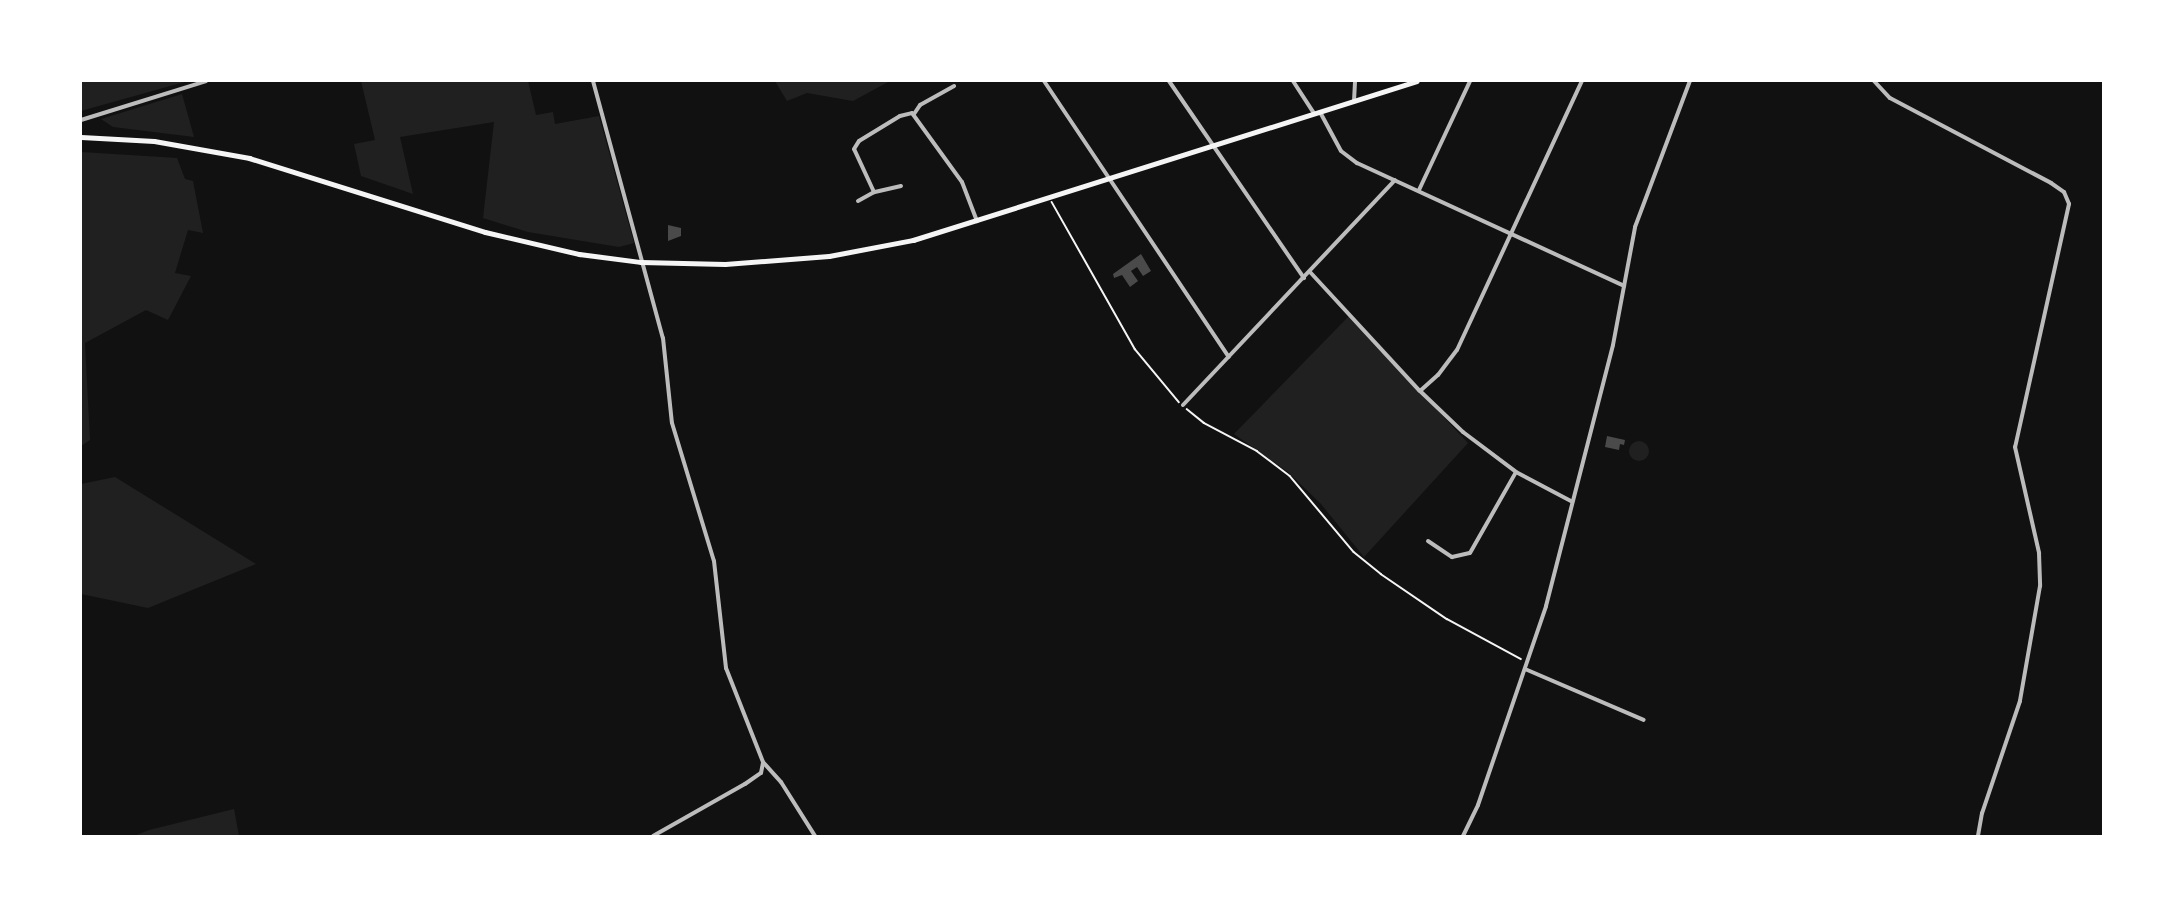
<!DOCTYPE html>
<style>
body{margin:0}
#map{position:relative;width:2184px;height:917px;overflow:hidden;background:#111;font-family:"Source Sans 3",sans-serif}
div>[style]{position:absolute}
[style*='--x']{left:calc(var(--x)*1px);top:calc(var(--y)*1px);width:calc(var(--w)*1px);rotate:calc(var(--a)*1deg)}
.green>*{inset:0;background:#202020}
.round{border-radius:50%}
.building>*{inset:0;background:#4a4a4a}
.path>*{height:1.5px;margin:-0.75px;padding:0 0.75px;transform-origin:0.75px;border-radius:0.75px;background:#f5f5f5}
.minor>*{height:4px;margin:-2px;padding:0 2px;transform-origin:2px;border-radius:2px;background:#bcbcbc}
.secondary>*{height:5px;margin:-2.5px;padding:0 2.5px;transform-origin:2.5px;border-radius:2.5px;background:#f5f5f5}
span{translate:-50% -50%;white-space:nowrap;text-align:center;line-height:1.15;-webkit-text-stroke:6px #fff;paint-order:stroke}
.frame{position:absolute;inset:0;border:82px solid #fff;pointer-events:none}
</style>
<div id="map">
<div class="green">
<i style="clip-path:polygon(81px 81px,188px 81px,81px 111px)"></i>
<i style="clip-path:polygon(361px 81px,528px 81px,536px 115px,553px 112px,555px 124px,599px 116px,634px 243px,619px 247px,528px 232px,483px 218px,494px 122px,400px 137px,413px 194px,361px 176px,354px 144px,375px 140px)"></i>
<i style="clip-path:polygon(775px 81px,890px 81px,853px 101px,807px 93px,787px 101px)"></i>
<i style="clip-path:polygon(182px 94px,194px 137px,113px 127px,101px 119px)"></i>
<i style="clip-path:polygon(81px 152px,177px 158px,185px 179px,193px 181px,203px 233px,188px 230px,175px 273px,191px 276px,168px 320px,146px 310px,85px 343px,90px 440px,81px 446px)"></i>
<i style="clip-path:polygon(1349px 316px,1468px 443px,1364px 557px,1321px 504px,1288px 472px,1234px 434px)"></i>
<i class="round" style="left:1629px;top:441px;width:20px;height:20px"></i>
<i style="clip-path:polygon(115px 477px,256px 564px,148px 608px,81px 594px,81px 484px)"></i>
<i style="clip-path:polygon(234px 809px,239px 836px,134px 836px,149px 830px)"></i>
</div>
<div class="building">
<i style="clip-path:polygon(668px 225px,681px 228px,681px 236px,668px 241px)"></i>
<i style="clip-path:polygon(1141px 254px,1151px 271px,1143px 276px,1137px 267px,1131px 271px,1138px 281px,1130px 287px,1122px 275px,1114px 278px,1113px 274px)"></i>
<i style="clip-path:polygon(1607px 436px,1625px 440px,1624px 445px,1620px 444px,1619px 450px,1605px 447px)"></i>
</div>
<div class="path">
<i style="--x:1052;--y:202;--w:169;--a:60.5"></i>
<i style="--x:1135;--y:349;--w:69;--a:50.3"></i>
<i style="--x:1187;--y:409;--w:22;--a:39"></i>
<i style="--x:1204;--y:423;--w:60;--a:27.8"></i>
<i style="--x:1257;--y:451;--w:41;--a:37.1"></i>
<i style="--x:1290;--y:476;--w:99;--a:49.9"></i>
<i style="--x:1354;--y:552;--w:35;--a:39"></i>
<i style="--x:1381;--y:574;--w:80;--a:34.3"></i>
<i style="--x:1447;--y:619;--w:84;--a:28.4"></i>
</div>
<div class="minor">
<i style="--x:593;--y:81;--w:266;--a:74.8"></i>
<i style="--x:663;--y:338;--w:85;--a:84"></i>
<i style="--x:672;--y:423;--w:144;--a:73.1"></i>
<i style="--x:714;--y:561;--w:108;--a:83.6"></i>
<i style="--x:726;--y:668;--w:101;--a:68.5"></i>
<i style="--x:763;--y:762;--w:27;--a:48"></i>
<i style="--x:781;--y:782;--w:64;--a:57.8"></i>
<i style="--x:1044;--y:81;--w:332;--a:56.2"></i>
<i style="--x:1169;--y:81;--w:239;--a:55.6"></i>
<i style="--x:1293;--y:81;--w:38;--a:57"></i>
<i style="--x:1874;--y:81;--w:23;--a:47"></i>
<i style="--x:1890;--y:98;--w:182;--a:27.8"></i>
<i style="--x:2051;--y:183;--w:16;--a:35"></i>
<i style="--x:2064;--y:192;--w:13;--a:67"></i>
<i style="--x:2069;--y:204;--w:249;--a:102.5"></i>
<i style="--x:2015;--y:447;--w:109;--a:77.2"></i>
<i style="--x:2039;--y:553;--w:33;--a:88"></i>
<i style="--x:2040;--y:586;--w:117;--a:99.9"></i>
<i style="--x:2020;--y:701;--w:118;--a:108.7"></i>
<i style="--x:1982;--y:813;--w:23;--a:100"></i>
<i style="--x:1354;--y:101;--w:20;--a:-87"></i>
<i style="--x:1320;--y:112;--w:44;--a:61.7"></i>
<i style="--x:1341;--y:151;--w:20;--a:37"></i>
<i style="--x:1357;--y:163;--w:294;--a:24.7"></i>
<i style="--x:914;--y:114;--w:11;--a:-56"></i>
<i style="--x:920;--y:105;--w:39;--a:-29"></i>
<i style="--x:81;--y:120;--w:131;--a:-17.3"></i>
<i style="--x:901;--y:186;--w:28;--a:167"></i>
<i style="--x:874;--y:192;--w:47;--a:-114.9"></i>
<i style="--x:854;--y:149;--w:9;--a:-58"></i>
<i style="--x:859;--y:141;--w:48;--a:-31.4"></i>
<i style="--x:900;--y:116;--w:12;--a:-14"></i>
<i style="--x:912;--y:113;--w:85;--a:54.1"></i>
<i style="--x:962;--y:182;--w:42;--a:69"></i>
<i style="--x:1419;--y:190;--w:120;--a:-64.9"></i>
<i style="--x:858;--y:201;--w:18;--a:-29"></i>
<i style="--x:1310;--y:272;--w:161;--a:47.3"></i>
<i style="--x:1419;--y:390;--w:61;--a:43.7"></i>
<i style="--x:1463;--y:432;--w:66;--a:37"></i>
<i style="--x:1516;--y:472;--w:62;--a:27.8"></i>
<i style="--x:1420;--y:391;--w:24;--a:-42"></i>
<i style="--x:1438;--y:375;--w:31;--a:-53"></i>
<i style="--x:1457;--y:350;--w:297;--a:-65.1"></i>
<i style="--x:1183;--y:405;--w:309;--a:-46.7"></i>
<i style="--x:1428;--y:541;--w:29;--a:34"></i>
<i style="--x:1452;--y:557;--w:18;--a:-13"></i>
<i style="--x:1470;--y:553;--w:93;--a:-60.4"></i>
<i style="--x:1525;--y:669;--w:129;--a:23.2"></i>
<i style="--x:653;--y:836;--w:106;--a:-29.5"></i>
<i style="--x:745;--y:784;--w:19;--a:-35"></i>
<i style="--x:761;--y:773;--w:10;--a:-79"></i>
<i style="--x:1463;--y:836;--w:34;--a:-64"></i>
<i style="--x:1478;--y:805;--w:210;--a:-71.1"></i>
<i style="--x:1546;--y:606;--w:269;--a:-75.6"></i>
<i style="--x:1613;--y:345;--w:120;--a:-79.4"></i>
<i style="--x:1635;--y:227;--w:156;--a:-69.4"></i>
</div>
<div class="secondary">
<i style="--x:81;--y:137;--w:73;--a:3.1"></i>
<i style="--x:154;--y:141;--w:97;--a:10.1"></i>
<i style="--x:249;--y:158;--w:247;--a:17.4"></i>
<i style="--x:485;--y:232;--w:97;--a:13.2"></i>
<i style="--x:579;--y:254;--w:63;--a:7.4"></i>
<i style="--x:641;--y:262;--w:84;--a:1.4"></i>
<i style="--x:725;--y:264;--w:104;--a:-4.4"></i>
<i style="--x:829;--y:256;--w:86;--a:-10.8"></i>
<i style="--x:913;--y:240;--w:528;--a:-17.51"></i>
</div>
<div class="frame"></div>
</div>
